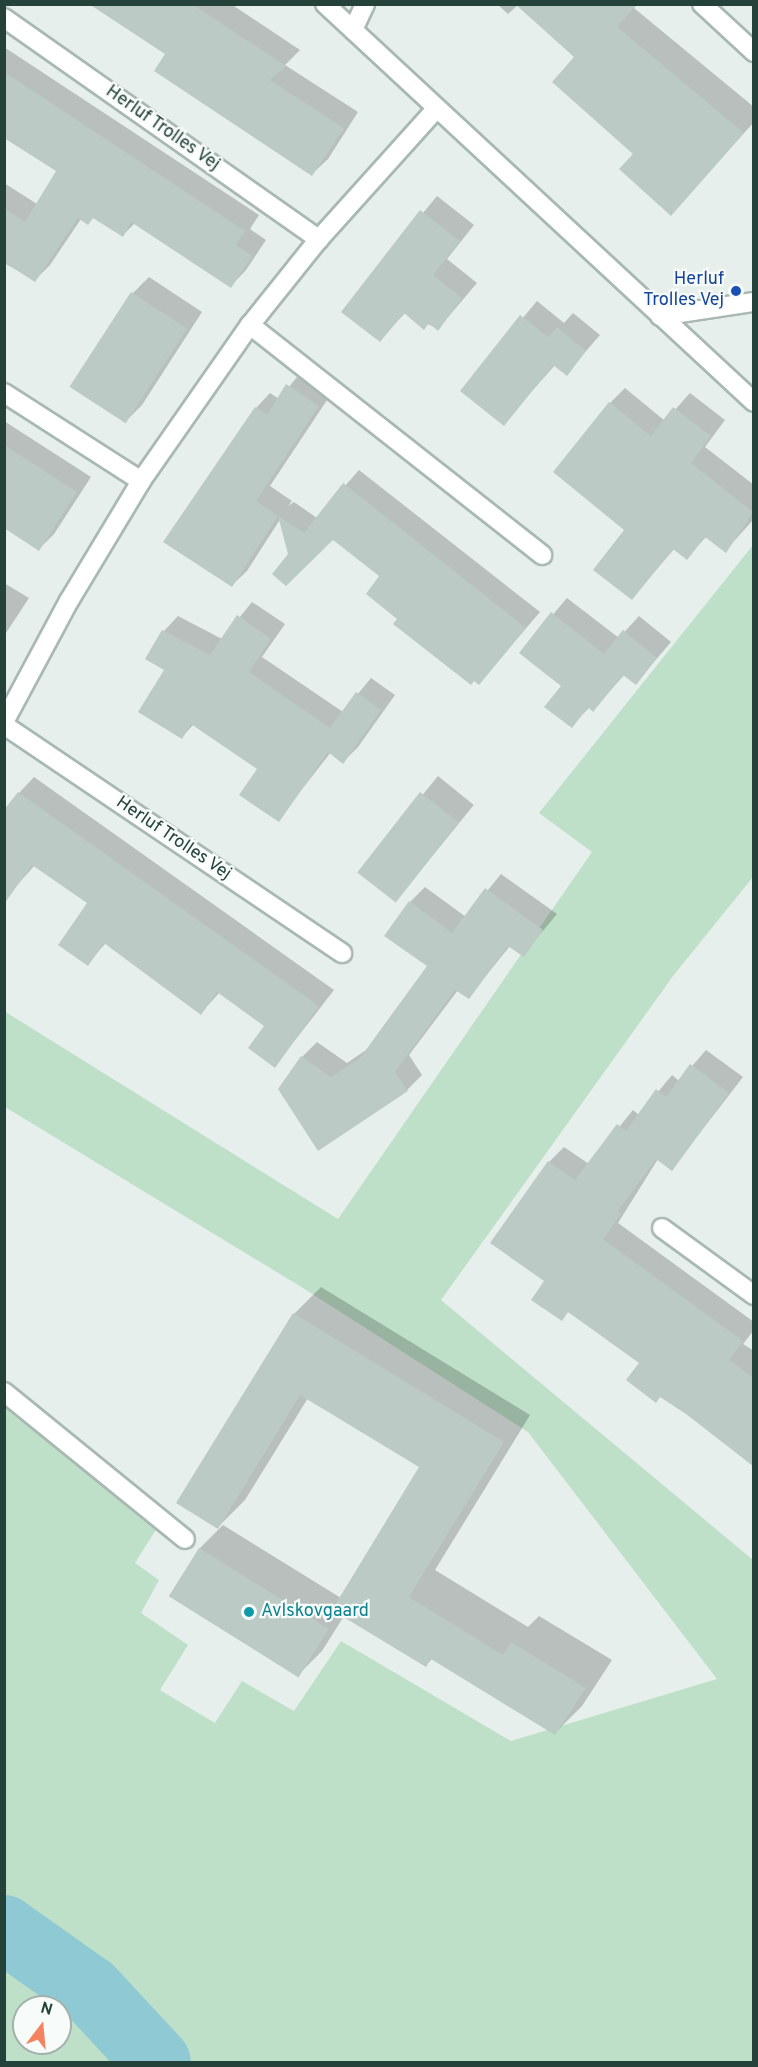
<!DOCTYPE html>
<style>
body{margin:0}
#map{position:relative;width:758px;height:2067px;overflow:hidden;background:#e6efeb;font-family:Overpass,sans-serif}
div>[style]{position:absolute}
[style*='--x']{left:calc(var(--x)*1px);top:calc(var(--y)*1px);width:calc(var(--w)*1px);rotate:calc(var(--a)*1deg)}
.green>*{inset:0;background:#bfe0c8}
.shadow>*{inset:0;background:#0003;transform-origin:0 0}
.river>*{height:68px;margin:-34px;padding:0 34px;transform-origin:34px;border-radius:34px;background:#8ec9d4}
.building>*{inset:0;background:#bbcac4;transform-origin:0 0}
.roads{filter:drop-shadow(2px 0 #a8b8b2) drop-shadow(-2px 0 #a8b8b2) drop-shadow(0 2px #a8b8b2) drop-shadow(0 -2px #a8b8b2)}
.minor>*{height:18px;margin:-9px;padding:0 9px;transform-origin:9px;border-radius:9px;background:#fff}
.dots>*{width:16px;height:16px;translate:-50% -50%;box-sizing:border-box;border:3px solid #f7fbf9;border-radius:50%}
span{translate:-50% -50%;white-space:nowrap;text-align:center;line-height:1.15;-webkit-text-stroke:4.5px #f7fbf9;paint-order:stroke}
.street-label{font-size:18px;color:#24423a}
.transit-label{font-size:18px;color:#164399}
.right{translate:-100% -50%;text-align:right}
.culture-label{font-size:18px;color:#0d838f}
.left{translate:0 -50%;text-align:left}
.frame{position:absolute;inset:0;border:6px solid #24423a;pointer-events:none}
.north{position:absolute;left:12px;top:1995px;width:60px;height:60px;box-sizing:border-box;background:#f7fbf9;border:2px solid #a3b1ad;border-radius:50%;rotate:16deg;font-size:16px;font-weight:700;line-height:24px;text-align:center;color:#24423a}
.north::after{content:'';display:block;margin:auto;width:21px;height:27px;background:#f4845f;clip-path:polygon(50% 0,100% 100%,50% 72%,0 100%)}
</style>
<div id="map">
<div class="green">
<i style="clip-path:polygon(evenodd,753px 545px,753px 877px,673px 976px,441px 1300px,753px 1560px,753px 2062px,5px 2062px,5px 1405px,157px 1528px,135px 1563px,159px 1580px,141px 1613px,188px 1645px,160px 1690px,215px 1723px,242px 1681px,294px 1711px,341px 1641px,511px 1741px,717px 1679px,528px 1432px,303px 1288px,5px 1107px,4px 1011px,338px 1219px,592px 852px,539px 813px,753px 545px,24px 2007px,60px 2007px,60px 2043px,24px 2043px,24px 2007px)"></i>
</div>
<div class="shadow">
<i style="clip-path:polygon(92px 4px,231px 4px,300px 50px,285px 65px,358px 112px,328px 159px,312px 174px,167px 54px)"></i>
<i style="clip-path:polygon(497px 4px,637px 4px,634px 8px,754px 107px,754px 122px,671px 214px,577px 57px,518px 5px,508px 14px)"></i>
<i style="clip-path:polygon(4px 47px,259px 215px,250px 229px,266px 240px,246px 270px,231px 286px,135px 223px,123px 235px,94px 217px,81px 219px,50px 265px,35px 280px,4px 263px,4px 183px,37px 204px,58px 170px,4px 136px)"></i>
<i style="clip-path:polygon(437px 196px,474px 225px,447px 259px,477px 283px,438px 329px,405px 313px,380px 340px,343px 311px)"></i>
<i style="clip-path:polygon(149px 277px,202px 312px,142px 405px,126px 421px,133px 293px)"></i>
<i style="clip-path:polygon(537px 301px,564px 323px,573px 313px,600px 335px,566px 374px,555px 365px,503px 424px,462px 391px)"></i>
<i style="clip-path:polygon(302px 371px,333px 391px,270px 486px,292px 501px,288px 506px,294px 502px,317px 518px,359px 470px,540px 612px,479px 683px,382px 576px,333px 538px,289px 554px,281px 518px,247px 571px,232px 585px,256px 408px,270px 393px,279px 399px)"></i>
<i style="clip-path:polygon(625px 388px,665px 421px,690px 393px,725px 420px,705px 447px,754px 485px,754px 519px,725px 551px,707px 536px,686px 558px,675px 548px,632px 598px,610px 403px)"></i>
<i style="clip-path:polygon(4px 421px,91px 477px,54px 534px,39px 549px,4px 502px)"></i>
<i style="clip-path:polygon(4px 583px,29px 598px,4px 636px)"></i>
<i style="clip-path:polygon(567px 598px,619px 638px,639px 616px,671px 642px,636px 683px,625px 674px,593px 710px,590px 707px,571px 726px,563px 686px,521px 652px)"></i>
<i style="clip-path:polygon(252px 602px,285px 624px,262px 657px,343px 712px,371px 678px,395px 695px,358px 747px,343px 762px,331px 752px,278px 820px,259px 768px,194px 724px,182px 737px,166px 670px,164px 631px,178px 616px,222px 639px)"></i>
<i style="left:438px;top:776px;width:46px;height:124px;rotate:39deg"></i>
<i style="clip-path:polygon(34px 777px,334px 990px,275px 1066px,266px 1025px,220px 992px,201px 1013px,106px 943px,87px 964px,89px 902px,35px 865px,12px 891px,19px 793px)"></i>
<i style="clip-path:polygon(501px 874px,557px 914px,523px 955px,510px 946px,468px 998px,458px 990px,409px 1055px,422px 1075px,407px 1090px,319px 1149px,302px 1057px,317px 1042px,347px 1063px,369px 1048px,429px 965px,410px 902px,425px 887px,466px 917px)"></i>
<i style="clip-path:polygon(706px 1050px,743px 1077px,672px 1169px,658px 1159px,618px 1223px,754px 1322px,754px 1330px,743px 1344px,754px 1351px,754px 1463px,687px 1412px,641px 1363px,546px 1281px,549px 1162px,564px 1147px,589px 1164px,633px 1110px,639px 1115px,672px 1075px,679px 1081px)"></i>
<i style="clip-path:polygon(321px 1287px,530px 1415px,435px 1570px,528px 1627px,539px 1616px,612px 1660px,582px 1706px,555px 1733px,433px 1658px,426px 1665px,344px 1616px,322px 1651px,299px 1674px,171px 1596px,200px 1548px,223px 1525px,341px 1598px,421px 1467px,308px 1398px,245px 1500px,218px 1527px,294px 1314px)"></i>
</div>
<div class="river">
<i style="--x:4;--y:1929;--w:105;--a:35.3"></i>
<i style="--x:90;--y:1990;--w:98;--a:47.1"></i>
</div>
<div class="building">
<i style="clip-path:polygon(89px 4px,192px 4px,286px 66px,270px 80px,344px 128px,312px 176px,154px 71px,165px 54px)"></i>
<i style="clip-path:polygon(515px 4px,637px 4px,617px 27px,744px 133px,671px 216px,619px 169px,633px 154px,552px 82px,574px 57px)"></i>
<i style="clip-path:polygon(4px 72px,245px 231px,236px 245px,252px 256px,231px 288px,131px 222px,123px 237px,93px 218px,88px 225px,78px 218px,35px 282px,4px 262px,4px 208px,25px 222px,56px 171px,4px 138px)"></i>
<i style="clip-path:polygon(420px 210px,460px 241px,433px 275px,462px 298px,438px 331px,429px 323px,424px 330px,404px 313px,380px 342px,341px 312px)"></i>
<i style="left:131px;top:292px;width:67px;height:113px;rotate:33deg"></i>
<i style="clip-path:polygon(520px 315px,548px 337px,557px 327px,586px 351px,567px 376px,553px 365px,504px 426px,460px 391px)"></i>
<i style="clip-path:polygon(286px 384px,319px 406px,256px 501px,278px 516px,232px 587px,163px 542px,255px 407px,267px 415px)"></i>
<i style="clip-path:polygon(609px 402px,651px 436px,673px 407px,711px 436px,691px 463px,753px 512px,726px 553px,705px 537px,687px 560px,673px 549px,632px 600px,593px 570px,624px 530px,553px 472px)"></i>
<i style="clip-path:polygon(4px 445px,77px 492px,39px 551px,4px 528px)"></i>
<i style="clip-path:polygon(343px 483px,526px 628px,479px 685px,474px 681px,471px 685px,393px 624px,397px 619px,366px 594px,379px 576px,333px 540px,286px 586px,272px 574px,288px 554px,278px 516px,304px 533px)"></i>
<i style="clip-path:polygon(551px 612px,604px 654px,623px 630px,657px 658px,636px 685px,623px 675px,593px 712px,588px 707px,572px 728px,544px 707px,561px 686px,519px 653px)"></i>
<i style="clip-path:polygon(237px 615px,271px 639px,249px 672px,330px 728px,356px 692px,381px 710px,343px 764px,328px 752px,279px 822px,239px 795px,257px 769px,191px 724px,182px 739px,138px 712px,164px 670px,145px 659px,162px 630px,210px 655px)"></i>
<i style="clip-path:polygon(18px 792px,319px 1006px,275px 1068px,248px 1048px,264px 1026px,217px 992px,201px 1015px,104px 943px,88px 966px,58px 945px,87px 903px,32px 865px,4px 904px,4px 810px)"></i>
<i style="left:420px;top:792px;width:49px;height:102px;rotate:38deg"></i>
<i style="clip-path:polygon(485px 888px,543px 930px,524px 957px,508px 946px,469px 999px,455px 990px,395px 1072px,408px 1091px,318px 1151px,278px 1089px,301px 1056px,331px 1077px,360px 1058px,427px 966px,384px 936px,409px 901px,452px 933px)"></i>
<i style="clip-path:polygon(690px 1064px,729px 1093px,672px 1171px,656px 1159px,618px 1211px,621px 1214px,603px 1239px,743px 1341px,729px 1360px,753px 1377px,753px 1466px,686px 1414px,660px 1397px,656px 1403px,626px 1380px,639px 1363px,568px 1312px,562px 1321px,531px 1300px,544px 1281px,490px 1243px,548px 1161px,575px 1180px,617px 1124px,626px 1131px,656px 1089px,666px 1097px)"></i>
<i style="clip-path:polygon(293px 1313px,504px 1442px,409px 1597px,503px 1655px,511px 1642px,586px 1688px,555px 1735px,431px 1659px,426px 1667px,332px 1610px,419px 1467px,300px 1395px,218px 1529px,176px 1503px)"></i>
<i style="left:199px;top:1548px;width:153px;height:57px;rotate:32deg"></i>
</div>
<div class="roads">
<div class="minor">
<i style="--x:325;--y:4;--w:585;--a:42.85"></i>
<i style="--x:702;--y:4;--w:71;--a:42.7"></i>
<i style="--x:4;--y:18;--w:385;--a:35.1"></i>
<i style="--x:353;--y:30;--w:29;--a:-65"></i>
<i style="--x:660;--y:316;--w:95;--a:-8.5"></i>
<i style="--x:250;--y:325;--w:372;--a:38.2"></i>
<i style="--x:4;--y:393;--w:163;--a:32.7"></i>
<i style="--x:4;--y:722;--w:137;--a:-61.8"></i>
<i style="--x:69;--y:601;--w:140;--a:-59"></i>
<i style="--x:141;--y:481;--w:190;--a:-55.1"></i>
<i style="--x:250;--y:325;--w:110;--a:-51.3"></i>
<i style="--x:319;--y:239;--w:175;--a:-48"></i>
<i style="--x:4;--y:725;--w:408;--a:34"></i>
<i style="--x:662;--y:1228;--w:114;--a:36.1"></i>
<i style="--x:4;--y:1392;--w:233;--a:39.1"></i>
</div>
</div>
<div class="dots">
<i style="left:736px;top:291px;background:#1a4fb4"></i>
<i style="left:249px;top:1612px;background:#0f9aa8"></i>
</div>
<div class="street-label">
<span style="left:162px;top:129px;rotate:35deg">Herluf Trolles Vej</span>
<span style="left:173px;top:839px;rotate:34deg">Herluf Trolles Vej</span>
</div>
<div class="transit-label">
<span class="right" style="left:724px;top:291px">Herluf<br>Trolles Vej</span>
</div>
<div class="culture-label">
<span class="left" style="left:261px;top:1612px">Avlskovgaard</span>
</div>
<div class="frame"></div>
<div class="north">N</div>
</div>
